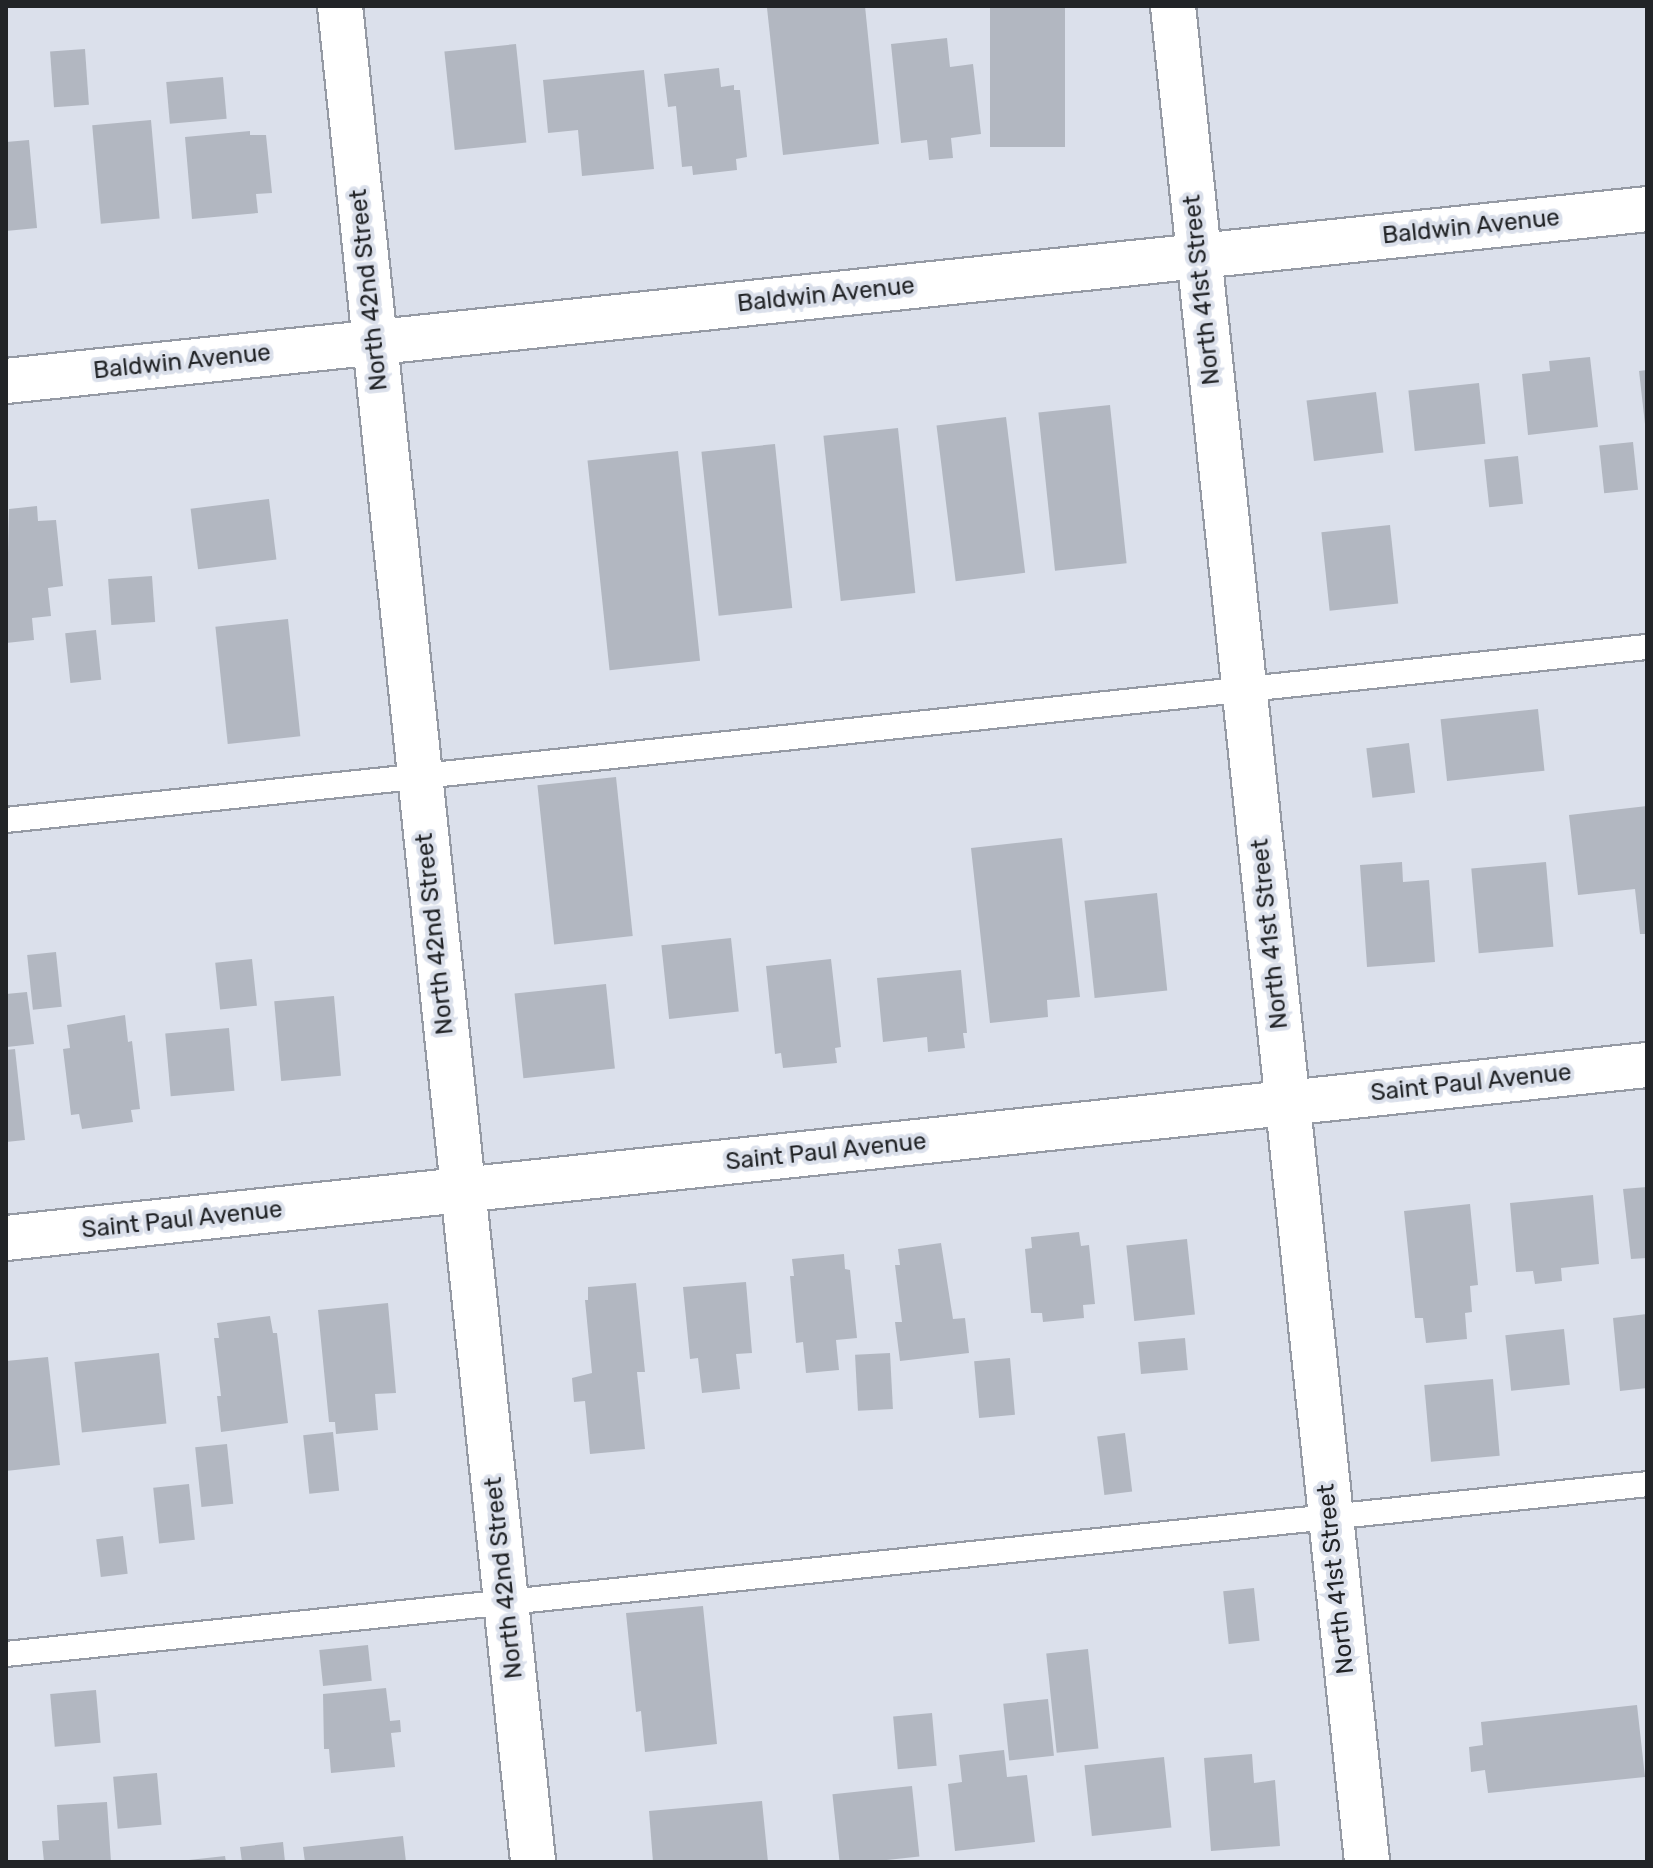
<!DOCTYPE html>
<style>
body{margin:0}
#map{position:relative;width:1653px;height:1868px;overflow:hidden;background:#dbe0eb;font-family:Rubik,sans-serif}
div>[style]{position:absolute}
[style*='--x']{left:calc(var(--x)*1px);top:calc(var(--y)*1px);width:calc(var(--w)*1px);rotate:calc(var(--a)*1deg)}
.building>*{inset:0;background:#b2b7c1;transform-origin:0 0}
.roads{filter:drop-shadow(2px 0 #959aa4) drop-shadow(-2px 0 #959aa4) drop-shadow(0 2px #959aa4) drop-shadow(0 -2px #959aa4)}
.service>*{height:24px;margin:-12px;padding:0 12px;transform-origin:12px;border-radius:12px;background:#fff}
.minor>*{height:44px;margin:-22px;padding:0 22px;transform-origin:22px;border-radius:22px;background:#fff}
span{translate:-50% -50%;white-space:nowrap;text-align:center;line-height:1.15;-webkit-text-stroke:8px #dbe0eb;paint-order:stroke}
.street-label{font-size:24px;color:#222427}
.frame{position:absolute;inset:0;border:8px solid #222427;pointer-events:none}
</style>
<div id="map">
<div class="building">
<i style="clip-path:polygon(791px 6px,865px 6px,879px 144px,783px 155px,767px 8px)"></i>
<i style="left:990px;top:6px;width:75px;height:141px"></i>
<i style="clip-path:polygon(947px 38px,950px 67px,973px 64px,981px 134px,951px 138px,953px 158px,929px 160px,927px 140px,901px 143px,891px 44px)"></i>
<i style="left:516px;top:44px;width:99px;height:72px;rotate:84deg"></i>
<i style="left:85px;top:49px;width:56px;height:35px;rotate:86deg"></i>
<i style="clip-path:polygon(719px 68px,721px 87px,734px 85px,734px 90px,740px 90px,747px 157px,736px 159px,737px 170px,693px 175px,692px 166px,682px 167px,676px 106px,668px 107px,664px 74px)"></i>
<i style="clip-path:polygon(644px 70px,654px 169px,582px 176px,578px 130px,548px 133px,543px 80px)"></i>
<i style="left:223px;top:77px;width:42px;height:57px;rotate:85deg"></i>
<i style="left:151px;top:120px;width:99px;height:59px;rotate:85deg"></i>
<i style="clip-path:polygon(250px 131px,250px 135px,266px 135px,272px 193px,256px 194px,258px 213px,192px 219px,185px 137px)"></i>
<i style="clip-path:polygon(29px 140px,37px 228px,6px 231px,6px 142px)"></i>
<i style="clip-path:polygon(1590px 357px,1598px 427px,1528px 435px,1522px 374px,1550px 371px,1549px 361px)"></i>
<i style="clip-path:polygon(1647px 370px,1647px 424px,1645px 424px,1639px 371px)"></i>
<i style="left:1479px;top:383px;width:61px;height:71px;rotate:84deg"></i>
<i style="left:1376px;top:392px;width:61px;height:70px;rotate:83deg"></i>
<i style="left:1110px;top:405px;width:159px;height:72px;rotate:84deg"></i>
<i style="left:1006px;top:417px;width:157px;height:70px;rotate:83deg"></i>
<i style="left:898px;top:428px;width:166px;height:75px;rotate:84deg"></i>
<i style="left:1633px;top:442px;width:48px;height:34px;rotate:84deg"></i>
<i style="left:775px;top:444px;width:165px;height:74px;rotate:84deg"></i>
<i style="left:678px;top:451px;width:211px;height:91px;rotate:84deg"></i>
<i style="left:1518px;top:456px;width:48px;height:34px;rotate:84deg"></i>
<i style="left:269px;top:499px;width:61px;height:79px;rotate:83deg"></i>
<i style="clip-path:polygon(37px 506px,38px 521px,56px 520px,63px 586px,48px 588px,51px 616px,32px 618px,34px 640px,6px 643px,9px 509px)"></i>
<i style="left:1390px;top:525px;width:79px;height:69px;rotate:84deg"></i>
<i style="left:152px;top:576px;width:46px;height:44px;rotate:86deg"></i>
<i style="left:288px;top:619px;width:118px;height:73px;rotate:84deg"></i>
<i style="left:96px;top:630px;width:50px;height:31px;rotate:84deg"></i>
<i style="left:1538px;top:709px;width:62px;height:98px;rotate:84deg"></i>
<i style="left:1409px;top:743px;width:50px;height:43px;rotate:83deg"></i>
<i style="left:616px;top:777px;width:160px;height:79px;rotate:84deg"></i>
<i style="clip-path:polygon(1647px 806px,1647px 934px,1640px 934px,1635px 889px,1578px 895px,1569px 815px)"></i>
<i style="clip-path:polygon(1062px 838px,1080px 997px,1047px 1000px,1048px 1017px,990px 1023px,971px 848px)"></i>
<i style="clip-path:polygon(1402px 862px,1403px 882px,1429px 880px,1435px 962px,1367px 967px,1360px 865px)"></i>
<i style="left:1546px;top:862px;width:85px;height:75px;rotate:85deg"></i>
<i style="left:1157px;top:893px;width:98px;height:73px;rotate:84deg"></i>
<i style="left:731px;top:938px;width:74px;height:70px;rotate:84deg"></i>
<i style="left:56px;top:952px;width:55px;height:29px;rotate:84deg"></i>
<i style="left:252px;top:959px;width:47px;height:37px;rotate:84deg"></i>
<i style="clip-path:polygon(831px 959px,841px 1047px,835px 1048px,837px 1063px,783px 1068px,781px 1053px,775px 1054px,766px 966px)"></i>
<i style="clip-path:polygon(961px 970px,967px 1033px,963px 1033px,965px 1048px,928px 1052px,927px 1037px,883px 1042px,877px 978px)"></i>
<i style="left:606px;top:984px;width:85px;height:92px;rotate:84deg"></i>
<i style="clip-path:polygon(27px 992px,34px 1044px,7px 1047px,6px 994px)"></i>
<i style="left:334px;top:996px;width:80px;height:60px;rotate:85deg"></i>
<i style="clip-path:polygon(125px 1015px,128px 1042px,132px 1041px,140px 1109px,131px 1110px,133px 1122px,82px 1129px,79px 1114px,71px 1115px,63px 1049px,70px 1048px,67px 1025px)"></i>
<i style="left:229px;top:1028px;width:63px;height:64px;rotate:85deg"></i>
<i style="clip-path:polygon(15px 1049px,25px 1140px,6px 1142px,6px 1050px)"></i>
<i style="clip-path:polygon(1647px 1187px,1647px 1258px,1631px 1259px,1623px 1189px)"></i>
<i style="clip-path:polygon(1593px 1195px,1599px 1264px,1561px 1268px,1562px 1281px,1535px 1284px,1533px 1271px,1516px 1272px,1510px 1203px)"></i>
<i style="clip-path:polygon(1470px 1204px,1478px 1285px,1470px 1286px,1472px 1312px,1465px 1313px,1467px 1339px,1426px 1343px,1423px 1318px,1415px 1318px,1404px 1211px)"></i>
<i style="clip-path:polygon(1079px 1232px,1081px 1246px,1089px 1245px,1095px 1304px,1083px 1305px,1084px 1318px,1043px 1322px,1042px 1313px,1031px 1313px,1025px 1249px,1032px 1248px,1031px 1237px)"></i>
<i style="left:1187px;top:1239px;width:76px;height:61px;rotate:84deg"></i>
<i style="clip-path:polygon(941px 1243px,953px 1319px,965px 1318px,969px 1353px,900px 1361px,895px 1322px,902px 1322px,895px 1265px,900px 1265px,898px 1249px)"></i>
<i style="clip-path:polygon(844px 1254px,845px 1269px,850px 1270px,857px 1338px,836px 1340px,839px 1370px,806px 1373px,803px 1342px,796px 1343px,790px 1276px,794px 1276px,792px 1259px)"></i>
<i style="clip-path:polygon(746px 1282px,752px 1353px,736px 1354px,740px 1389px,702px 1393px,698px 1358px,690px 1359px,683px 1287px)"></i>
<i style="clip-path:polygon(636px 1283px,645px 1372px,637px 1372px,645px 1449px,590px 1454px,585px 1401px,574px 1402px,572px 1378px,592px 1373px,585px 1300px,588px 1300px,588px 1287px)"></i>
<i style="clip-path:polygon(388px 1303px,396px 1393px,375px 1394px,378px 1430px,336px 1434px,335px 1422px,329px 1422px,318px 1310px)"></i>
<i style="clip-path:polygon(1647px 1314px,1647px 1388px,1620px 1391px,1613px 1318px)"></i>
<i style="clip-path:polygon(270px 1316px,273px 1333px,277px 1333px,288px 1423px,221px 1432px,217px 1396px,221px 1396px,214px 1338px,219px 1338px,217px 1323px)"></i>
<i style="left:1564px;top:1329px;width:56px;height:59px;rotate:84deg"></i>
<i style="left:1185px;top:1338px;width:32px;height:47px;rotate:85deg"></i>
<i style="left:159px;top:1353px;width:71px;height:85px;rotate:84deg"></i>
<i style="left:890px;top:1353px;width:56px;height:35px;rotate:87deg"></i>
<i style="clip-path:polygon(48px 1357px,60px 1465px,6px 1471px,6px 1361px)"></i>
<i style="left:1010px;top:1358px;width:57px;height:36px;rotate:85deg"></i>
<i style="left:1493px;top:1379px;width:77px;height:69px;rotate:85deg"></i>
<i style="left:333px;top:1432px;width:59px;height:30px;rotate:84deg"></i>
<i style="left:1125px;top:1433px;width:59px;height:28px;rotate:83deg"></i>
<i style="left:227px;top:1444px;width:60px;height:32px;rotate:84deg"></i>
<i style="left:189px;top:1484px;width:56px;height:36px;rotate:84deg"></i>
<i style="left:123px;top:1536px;width:38px;height:27px;rotate:83deg"></i>
<i style="left:1254px;top:1588px;width:53px;height:31px;rotate:84deg"></i>
<i style="clip-path:polygon(703px 1606px,717px 1744px,645px 1752px,641px 1711px,636px 1712px,626px 1613px)"></i>
<i style="left:368px;top:1645px;width:36px;height:49px;rotate:84deg"></i>
<i style="left:1088px;top:1649px;width:100px;height:42px;rotate:84deg"></i>
<i style="clip-path:polygon(386px 1688px,390px 1721px,400px 1720px,401px 1732px,391px 1733px,395px 1767px,331px 1773px,329px 1749px,324px 1749px,323px 1694px)"></i>
<i style="left:96px;top:1690px;width:53px;height:46px;rotate:85deg"></i>
<i style="left:1048px;top:1699px;width:57px;height:45px;rotate:84deg"></i>
<i style="clip-path:polygon(1637px 1705px,1645px 1777px,1488px 1793px,1485px 1770px,1471px 1772px,1469px 1747px,1483px 1745px,1481px 1722px)"></i>
<i style="left:932px;top:1713px;width:53px;height:39px;rotate:85deg"></i>
<i style="clip-path:polygon(1004px 1750px,1007px 1777px,1027px 1775px,1035px 1842px,955px 1851px,948px 1784px,962px 1782px,959px 1755px)"></i>
<i style="clip-path:polygon(1252px 1754px,1254px 1783px,1275px 1780px,1280px 1846px,1211px 1851px,1204px 1758px)"></i>
<i style="left:1164px;top:1757px;width:71px;height:80px;rotate:84deg"></i>
<i style="left:157px;top:1773px;width:52px;height:44px;rotate:85deg"></i>
<i style="left:912px;top:1786px;width:71px;height:80px;rotate:84deg"></i>
<i style="clip-path:polygon(762px 1801px,768px 1862px,653px 1862px,649px 1811px)"></i>
<i style="clip-path:polygon(107px 1802px,111px 1862px,44px 1862px,42px 1841px,59px 1840px,57px 1805px)"></i>
<i style="clip-path:polygon(403px 1836px,406px 1862px,305px 1862px,303px 1847px)"></i>
<i style="clip-path:polygon(283px 1842px,285px 1862px,242px 1862px,240px 1847px)"></i>
<i style="clip-path:polygon(225px 1856px,226px 1862px,189px 1862px,189px 1860px)"></i>
</div>
<div class="roads">
<div class="service">
<i style="--x:6;--y:820;--w:1650;--a:-6.02"></i>
<i style="--x:6;--y:1654;--w:1650;--a:-5.91"></i>
</div>
<div class="minor">
<i style="--x:340;--y:6;--w:1866;--a:84.06"></i>
<i style="--x:1173;--y:6;--w:1866;--a:84.03"></i>
<i style="--x:6;--y:381;--w:1650;--a:-5.98"></i>
<i style="--x:6;--y:1238;--w:1650;--a:-6.02"></i>
</div>
</div>
<div class="street-label">
<span style="left:1471px;top:227px;rotate:-6deg">Baldwin Avenue</span>
<span style="left:369px;top:290px;rotate:-96deg">North 42nd Street</span>
<span style="left:1202px;top:290px;rotate:-96deg">North 41st Street</span>
<span style="left:826px;top:295px;rotate:-6deg">Baldwin Avenue</span>
<span style="left:182px;top:362px;rotate:-6deg">Baldwin Avenue</span>
<span style="left:435px;top:934px;rotate:-96deg">North 42nd Street</span>
<span style="left:1270px;top:934px;rotate:-96deg">North 41st Street</span>
<span style="left:1471px;top:1083px;rotate:-6deg">Saint Paul Avenue</span>
<span style="left:826px;top:1152px;rotate:-6deg">Saint Paul Avenue</span>
<span style="left:182px;top:1220px;rotate:-6deg">Saint Paul Avenue</span>
<span style="left:504px;top:1578px;rotate:-96deg">North 42nd Street</span>
<span style="left:1336px;top:1579px;rotate:-96deg">North 41st Street</span>
</div>
<div class="frame"></div>
</div>
